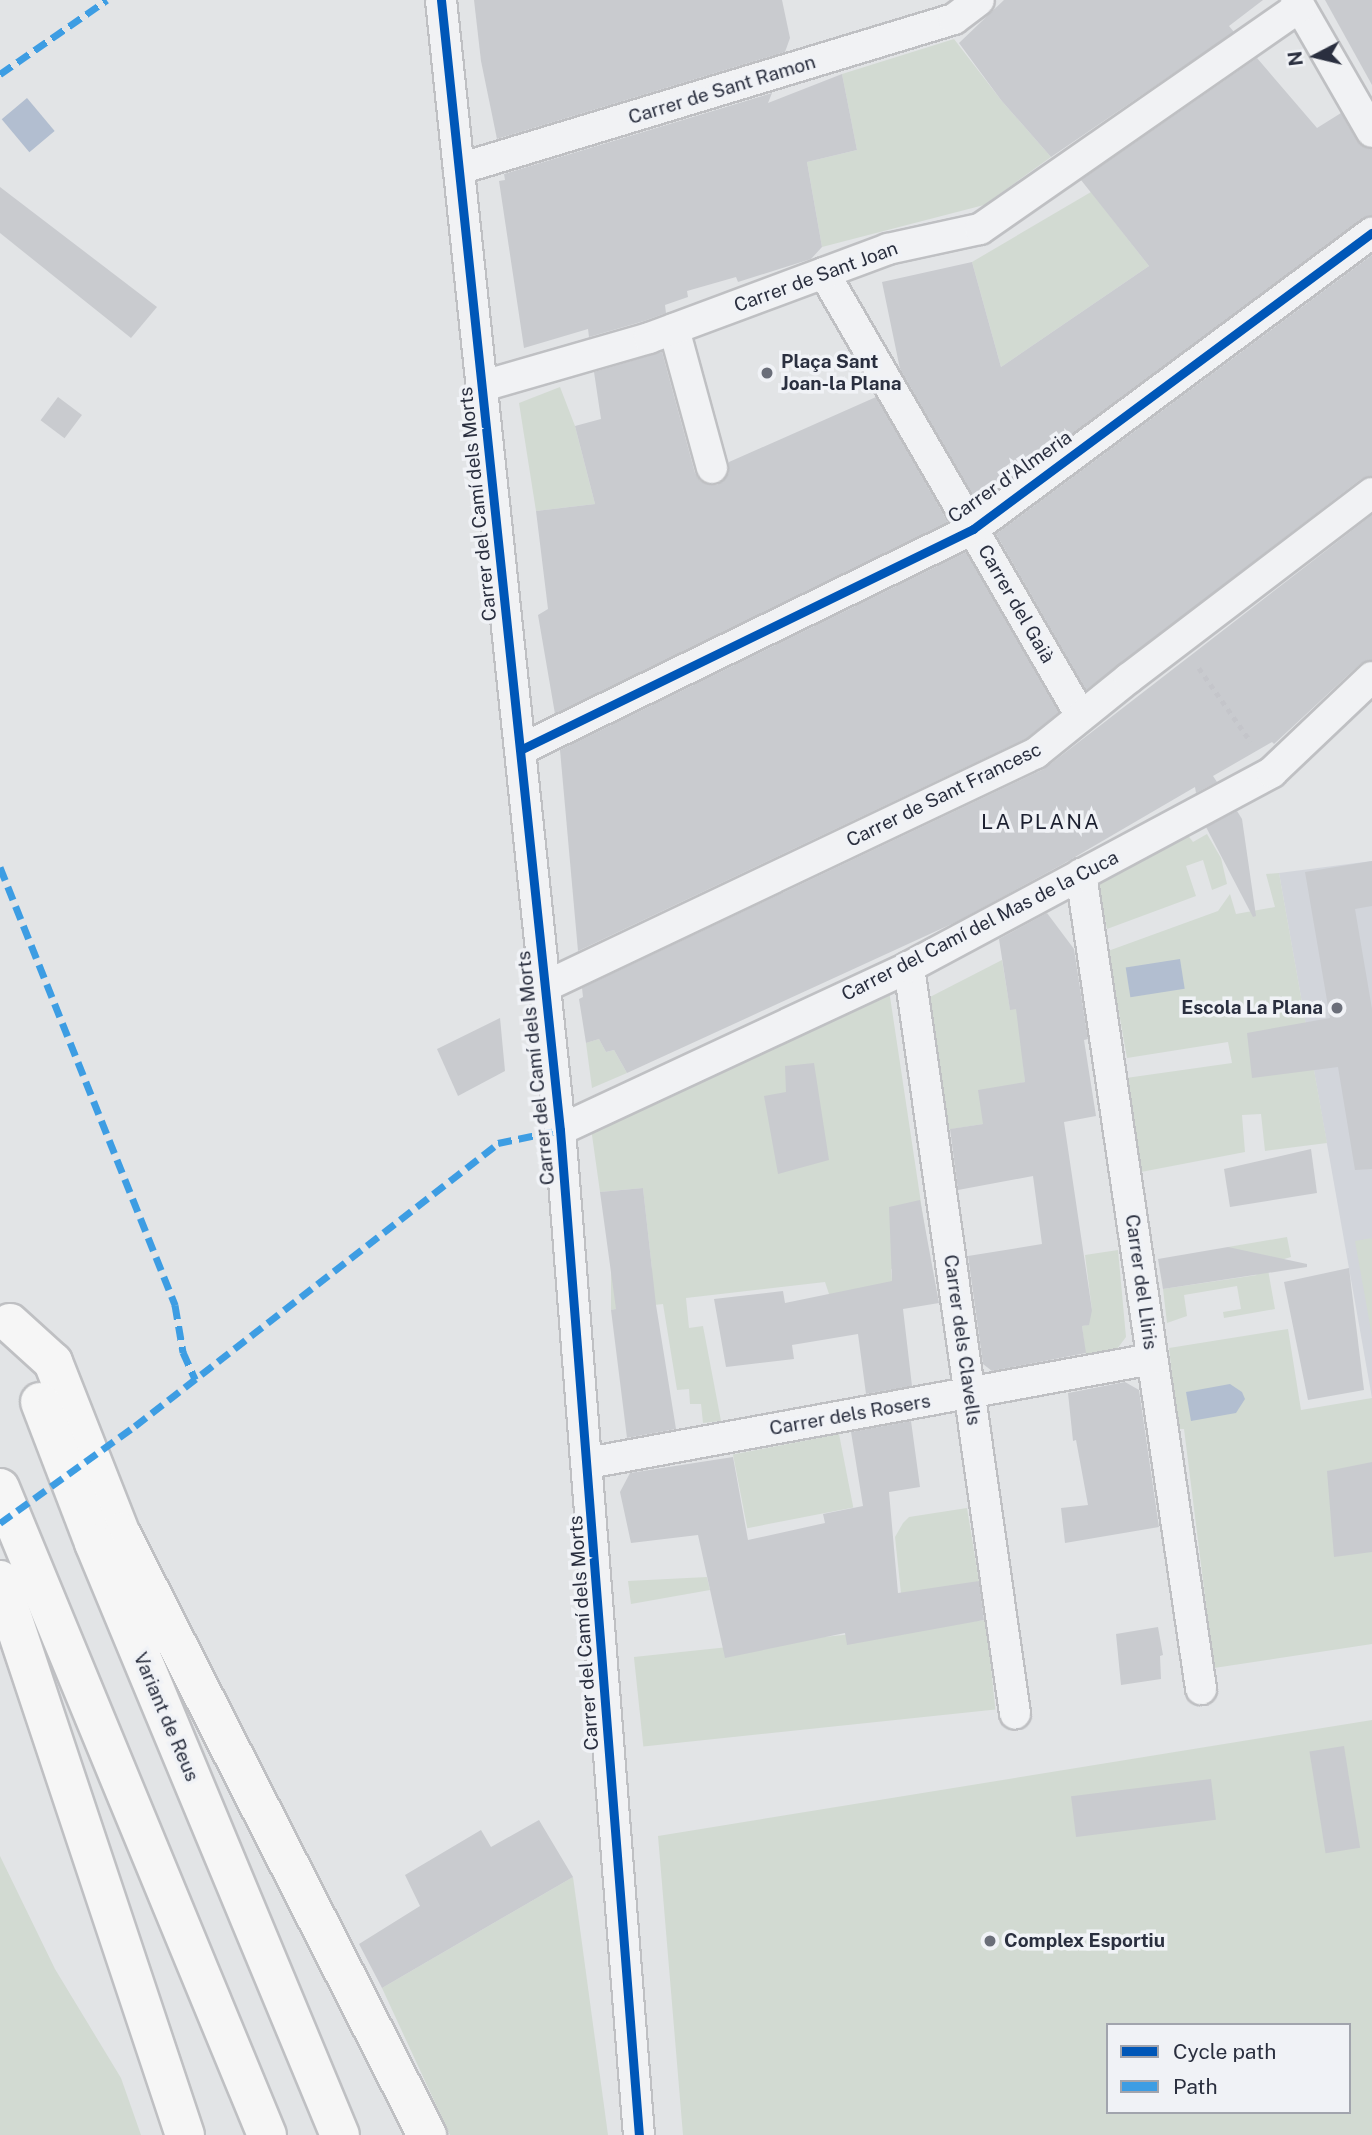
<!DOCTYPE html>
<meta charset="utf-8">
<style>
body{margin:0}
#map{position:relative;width:1372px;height:2135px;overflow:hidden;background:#e2e4e6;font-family:"Public Sans",sans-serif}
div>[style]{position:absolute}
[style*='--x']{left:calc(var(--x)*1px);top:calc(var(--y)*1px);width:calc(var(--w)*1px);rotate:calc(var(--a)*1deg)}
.built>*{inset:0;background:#d2d5db}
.green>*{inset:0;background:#d2dad2;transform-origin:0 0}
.water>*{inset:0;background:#b2bed0;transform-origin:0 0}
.building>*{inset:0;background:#c9cbcf;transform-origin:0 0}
.path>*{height:4.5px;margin-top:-2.25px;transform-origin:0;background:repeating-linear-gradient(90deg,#c4c5ca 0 5px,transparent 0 10px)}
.roads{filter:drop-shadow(2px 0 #bfc0c3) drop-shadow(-2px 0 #bfc0c3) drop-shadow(0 2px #bfc0c3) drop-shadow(0 -2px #bfc0c3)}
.street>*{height:30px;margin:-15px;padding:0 15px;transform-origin:15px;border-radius:15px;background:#f1f2f4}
.highway>*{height:38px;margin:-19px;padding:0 19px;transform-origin:19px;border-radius:19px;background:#f6f6f6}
.quiet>*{height:7px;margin-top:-3.5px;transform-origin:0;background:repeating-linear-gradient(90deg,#3d9de3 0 14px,transparent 0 21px)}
.cycleway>*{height:9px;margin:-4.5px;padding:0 4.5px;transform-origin:4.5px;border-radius:4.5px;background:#0057b8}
.dots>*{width:19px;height:19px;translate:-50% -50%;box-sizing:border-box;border:4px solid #f0f2f6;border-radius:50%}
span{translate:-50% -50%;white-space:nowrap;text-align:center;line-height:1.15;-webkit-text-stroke:7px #f0f2f6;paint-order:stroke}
.street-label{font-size:19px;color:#2a2f3f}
.poi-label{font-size:19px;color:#2a2f3f;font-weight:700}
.left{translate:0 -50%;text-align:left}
.right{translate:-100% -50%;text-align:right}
.neighbourhood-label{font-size:21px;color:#1c2030;letter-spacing:2px}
.legend{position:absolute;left:1106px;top:2023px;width:245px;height:91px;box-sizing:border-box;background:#f0f2f6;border:2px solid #a1a4ad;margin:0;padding:9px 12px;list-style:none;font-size:21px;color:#2a2f3f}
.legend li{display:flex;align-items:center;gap:14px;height:35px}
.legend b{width:35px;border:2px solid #a1a4ad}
.north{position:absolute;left:1281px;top:21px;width:70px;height:70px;-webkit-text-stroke:5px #f0f2f6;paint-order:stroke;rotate:263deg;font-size:19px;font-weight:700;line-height:28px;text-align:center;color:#2a2f3f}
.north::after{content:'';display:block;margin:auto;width:24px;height:32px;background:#2a2f3f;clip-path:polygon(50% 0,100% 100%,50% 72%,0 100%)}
</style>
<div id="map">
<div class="built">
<i style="clip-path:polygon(1372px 861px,1372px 1398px,1279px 873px)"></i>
</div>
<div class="green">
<i style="clip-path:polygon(954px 39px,1001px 100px,1051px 157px,984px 205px,822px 247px,807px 162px,857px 150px,842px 74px)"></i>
<i style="clip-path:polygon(1091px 192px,1149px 266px,1001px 367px,972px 262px)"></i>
<i style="clip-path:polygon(560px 387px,575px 426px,595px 504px,536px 511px,519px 403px)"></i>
<i style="clip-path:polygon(1184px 830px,1193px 842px,1207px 834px,1221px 858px,1227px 884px,1212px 890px,1203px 860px,1186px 866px,1196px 896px,1107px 929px,1097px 879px)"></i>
<i style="clip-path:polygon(1279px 873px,1327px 1143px,1265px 1151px,1261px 1114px,1242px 1115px,1245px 1152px,1141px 1172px,1126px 1078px,1232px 1063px,1228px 1042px,1127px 1058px,1108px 951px,1218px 911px,1230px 894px,1236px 914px,1275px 907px,1266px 874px)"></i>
<i style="clip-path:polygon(1002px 960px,1010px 1009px,1018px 1009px,1025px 1082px,1012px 1085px,983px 1124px,945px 1130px,928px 998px)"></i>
<i style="clip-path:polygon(889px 990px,926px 1236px,927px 1264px,891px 1269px,893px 1293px,829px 1294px,825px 1282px,686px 1298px,689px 1328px,703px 1326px,721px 1421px,703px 1423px,701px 1404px,690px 1404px,689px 1389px,677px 1390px,663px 1304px,611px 1310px,611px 1272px,652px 1269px,643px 1188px,600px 1192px,591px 1128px)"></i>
<i style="clip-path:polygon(599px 1039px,606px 1052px,614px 1050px,627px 1073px,592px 1088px,586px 1043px)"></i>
<i style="clip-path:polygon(1287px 1237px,1291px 1257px,1267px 1264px,1275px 1309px,1224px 1318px,1223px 1312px,1241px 1309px,1237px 1286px,1184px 1295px,1187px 1316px,1167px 1323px,1163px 1289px,1257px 1275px,1228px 1247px)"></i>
<i style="clip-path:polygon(1372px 1238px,1372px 1336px,1355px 1241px)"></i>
<i style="clip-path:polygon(1118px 1250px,1126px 1337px,1114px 1353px,1086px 1359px,1082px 1326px,1087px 1325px,1086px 1313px,1092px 1310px,1085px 1255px)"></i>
<i style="clip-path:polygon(1288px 1329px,1301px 1410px,1372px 1398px,1372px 1644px,1214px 1668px,1184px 1429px,1178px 1429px,1169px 1348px)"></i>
<i style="left:839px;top:1434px;width:75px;height:108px;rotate:79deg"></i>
<i style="clip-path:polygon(967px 1508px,979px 1581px,903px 1612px,895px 1537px,903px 1523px,909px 1517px)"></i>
<i style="clip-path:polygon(707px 1577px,710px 1590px,631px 1604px,628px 1581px)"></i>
<i style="left:986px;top:1620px;width:90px;height:354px;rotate:84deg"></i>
<i style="clip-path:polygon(evenodd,1372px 1720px,1372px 2135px,683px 2135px,658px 1836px,1372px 1720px,1108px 2025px,1349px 2025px,1349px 2112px,1108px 2112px,1108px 2025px)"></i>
<i style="clip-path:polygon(0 1856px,55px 1969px,121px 2078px,141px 2135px,0 2135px)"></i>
<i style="clip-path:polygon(573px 1877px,608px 2135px,450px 2135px,382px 1988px)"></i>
</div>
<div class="water">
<i style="left:27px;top:98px;width:43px;height:33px;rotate:50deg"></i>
<i style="left:1180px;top:959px;width:30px;height:55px;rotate:81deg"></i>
<i style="clip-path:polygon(1230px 1384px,1242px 1392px,1245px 1399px,1236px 1413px,1191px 1421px,1186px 1392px)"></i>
</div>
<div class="building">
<i style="clip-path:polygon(474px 0,782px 0,790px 38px,785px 52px,497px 139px,481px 61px)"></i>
<i style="clip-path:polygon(1004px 0,1263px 0,1229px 26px,1234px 32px,1051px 157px,1001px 100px,959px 43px)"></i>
<i style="clip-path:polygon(1325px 0,1372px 0,1372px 85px)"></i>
<i style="clip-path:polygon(1257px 58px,1317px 128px,1341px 113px,1357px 141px,1372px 149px,1372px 216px,1362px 219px,978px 504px,900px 369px,882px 282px,972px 262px,1001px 367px,1149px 266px,1081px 180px)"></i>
<i style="clip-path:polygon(842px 74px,857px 150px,807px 162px,822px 247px,811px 259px,738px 282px,736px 277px,687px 291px,688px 297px,665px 305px,666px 313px,644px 321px,589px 337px,588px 329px,524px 348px,499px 181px,505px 180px,504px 174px,772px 93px,768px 103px)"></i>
<i style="clip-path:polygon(0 187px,157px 307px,131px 338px,0 233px)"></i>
<i style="clip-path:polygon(1372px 255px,1372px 476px,1361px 479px,1086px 690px,996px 534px)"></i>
<i style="clip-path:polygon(662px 352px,695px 473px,700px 481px,717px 485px,729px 473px,729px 462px,876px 397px,948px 522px,555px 714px,538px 615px,548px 609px,536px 511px,595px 504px,575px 426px,601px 419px,594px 372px)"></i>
<i style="left:58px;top:397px;width:30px;height:29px;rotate:37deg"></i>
<i style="clip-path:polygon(1372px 515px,1372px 660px,1360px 664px,1274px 744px,1272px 742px,1213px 776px,1217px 782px,1196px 793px,1195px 787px,1063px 864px,956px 922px,627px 1073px,614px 1050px,606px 1052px,599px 1039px,586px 1043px,579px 999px,583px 997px,582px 988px,1044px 769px)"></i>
<i style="clip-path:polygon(966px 552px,1059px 712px,1027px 738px,578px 951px,560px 750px)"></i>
<i style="clip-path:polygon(1237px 811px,1242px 819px,1256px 916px,1253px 917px,1206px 827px)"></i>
<i style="clip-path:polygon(1372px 861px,1372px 906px,1355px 909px,1372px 1009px,1372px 1169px,1355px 1170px,1338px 1067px,1252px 1078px,1247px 1033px,1330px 1018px,1305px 872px)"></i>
<i style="clip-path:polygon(1047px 913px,1074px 949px,1088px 1039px,1084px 1040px,1096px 1116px,1064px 1122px,1092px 1310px,1089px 1325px,1082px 1326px,1086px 1353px,992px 1371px,983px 1364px,968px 1256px,1042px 1244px,1033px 1176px,958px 1190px,950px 1129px,983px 1124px,978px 1090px,1025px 1082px,1016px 1009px,1010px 1010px,999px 939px)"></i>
<i style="clip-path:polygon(500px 1018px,505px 1071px,458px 1096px,437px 1049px)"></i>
<i style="clip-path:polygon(814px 1063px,829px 1160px,778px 1174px,764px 1096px,786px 1092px,785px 1066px)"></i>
<i style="clip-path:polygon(1311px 1149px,1317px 1193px,1230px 1207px,1224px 1169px)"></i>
<i style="clip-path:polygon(643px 1188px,656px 1305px,676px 1429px,627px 1438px,611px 1310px,616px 1309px,600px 1192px)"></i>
<i style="clip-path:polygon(920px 1200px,939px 1303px,903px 1309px,912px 1386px,866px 1394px,858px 1334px,792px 1345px,794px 1359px,726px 1367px,714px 1299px,783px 1291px,785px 1303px,892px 1281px,889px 1207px)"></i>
<i style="clip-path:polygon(1228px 1247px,1307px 1264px,1307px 1267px,1163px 1289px,1158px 1259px)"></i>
<i style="clip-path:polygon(1349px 1268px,1364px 1390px,1308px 1400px,1284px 1282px)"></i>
<i style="clip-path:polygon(1125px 1382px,1139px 1390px,1159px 1527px,1065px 1543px,1061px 1508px,1088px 1505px,1076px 1440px,1073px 1441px,1068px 1393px)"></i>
<i style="clip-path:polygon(911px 1421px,920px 1487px,889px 1492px,898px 1593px,979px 1581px,984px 1620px,847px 1645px,845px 1633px,725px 1658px,698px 1535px,631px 1543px,620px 1492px,630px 1473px,733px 1457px,748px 1540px,825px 1523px,823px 1514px,863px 1506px,851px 1432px)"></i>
<i style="clip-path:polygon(1372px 1462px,1372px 1552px,1334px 1557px,1327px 1471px)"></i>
<i style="clip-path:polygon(1158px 1627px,1163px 1655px,1160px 1656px,1161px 1679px,1121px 1685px,1116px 1634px)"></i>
<i style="left:1344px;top:1746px;width:103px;height:35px;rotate:81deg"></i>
<i style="left:1211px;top:1779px;width:41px;height:141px;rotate:83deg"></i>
<i style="clip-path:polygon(539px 1820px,573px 1877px,382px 1988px,359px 1944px,420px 1906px,405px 1875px,481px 1830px,491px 1847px)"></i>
</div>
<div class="path">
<i style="--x:1199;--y:668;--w:90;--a:54.9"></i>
</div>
<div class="roads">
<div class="street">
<i style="--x:441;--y:0;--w:1136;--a:83.99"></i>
<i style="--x:560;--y:1130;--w:1008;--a:85.51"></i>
<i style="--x:1296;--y:0;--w:152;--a:60.1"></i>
<i style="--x:459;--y:169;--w:517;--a:-16.86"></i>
<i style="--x:954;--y:19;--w:31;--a:-37"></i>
<i style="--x:824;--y:273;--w:512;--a:59.88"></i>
<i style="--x:674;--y:329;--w:144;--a:74.7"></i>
<i style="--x:483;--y:386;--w:173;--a:-16.1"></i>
<i style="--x:649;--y:338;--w:255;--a:-20.4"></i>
<i style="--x:888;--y:249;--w:94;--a:-12.3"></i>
<i style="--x:980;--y:229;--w:389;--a:-34.8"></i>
<i style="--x:522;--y:749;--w:502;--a:-26"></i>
<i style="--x:973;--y:529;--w:497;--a:-36.6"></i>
<i style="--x:1081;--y:874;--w:824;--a:81.62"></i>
<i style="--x:909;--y:967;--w:754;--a:81.92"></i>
<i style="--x:546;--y:986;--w:543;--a:-25.43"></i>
<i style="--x:1036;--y:753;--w:119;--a:-38.9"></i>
<i style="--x:1129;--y:678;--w:305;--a:-37.3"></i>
<i style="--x:560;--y:1130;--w:385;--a:-25"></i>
<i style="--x:909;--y:967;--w:412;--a:-28.2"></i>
<i style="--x:1272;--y:772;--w:138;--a:-43.5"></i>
<i style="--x:588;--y:1463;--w:574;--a:-10.45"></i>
</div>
<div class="highway">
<i style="--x:10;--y:1323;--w:58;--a:42.2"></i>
<i style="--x:53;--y:1362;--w:183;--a:68.5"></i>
<i style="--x:120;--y:1532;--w:677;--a:63.02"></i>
<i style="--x:40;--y:1402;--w:151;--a:69"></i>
<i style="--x:94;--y:1543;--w:641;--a:67.44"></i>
<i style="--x:0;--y:1488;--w:700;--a:67.58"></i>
<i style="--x:0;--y:1580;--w:585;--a:71.57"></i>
</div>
</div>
<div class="quiet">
<i style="--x:0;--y:74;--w:130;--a:-34.7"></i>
<i style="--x:0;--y:867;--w:472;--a:68.2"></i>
<i style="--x:175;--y:1305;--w:48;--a:80.3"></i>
<i style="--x:183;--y:1352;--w:30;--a:66"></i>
<i style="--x:0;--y:1523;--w:166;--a:-35.7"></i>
<i style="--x:135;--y:1426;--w:460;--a:-37.9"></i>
<i style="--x:498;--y:1143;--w:63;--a:-11.8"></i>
</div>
<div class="cycleway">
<i style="--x:441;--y:0;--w:1136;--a:83.99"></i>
<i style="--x:560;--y:1130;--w:1008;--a:85.51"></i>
<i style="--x:522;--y:749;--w:502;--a:-26"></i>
<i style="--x:973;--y:529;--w:497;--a:-36.6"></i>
</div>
<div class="dots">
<i style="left:767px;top:373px;background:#6a6e79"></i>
<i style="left:1337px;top:1008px;background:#6a6e79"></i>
<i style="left:990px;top:1941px;background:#6a6e79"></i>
</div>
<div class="street-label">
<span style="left:722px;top:90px;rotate:-17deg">Carrer de Sant Ramon</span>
<span style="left:816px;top:277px;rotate:-20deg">Carrer de Sant Joan</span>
<span style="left:1010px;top:477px;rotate:-35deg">Carrer d'Almeria</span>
<span style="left:478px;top:504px;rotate:-96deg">Carrer del Camí dels Morts</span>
<span style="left:1016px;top:604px;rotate:60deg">Carrer del Gaià</span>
<span style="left:944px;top:795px;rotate:-26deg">Carrer de Sant Francesc</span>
<span style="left:980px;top:926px;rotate:-27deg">Carrer del Camí del Mas de la Cuca</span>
<span style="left:536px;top:1068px;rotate:-96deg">Carrer del Camí dels Morts</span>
<span style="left:1141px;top:1282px;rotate:82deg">Carrer del Lliris</span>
<span style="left:962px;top:1340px;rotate:82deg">Carrer dels Clavells</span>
<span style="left:850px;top:1415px;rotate:-10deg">Carrer dels Rosers</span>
<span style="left:584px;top:1633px;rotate:-94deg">Carrer del Camí dels Morts</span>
<span style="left:166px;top:1717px;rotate:67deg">Variant de Reus</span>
</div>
<div class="poi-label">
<span class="left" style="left:781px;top:373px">Plaça Sant<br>Joan-la Plana</span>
<span class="right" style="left:1323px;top:1008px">Escola La Plana</span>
<span class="left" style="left:1004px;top:1941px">Complex Esportiu</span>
</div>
<div class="neighbourhood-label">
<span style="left:1041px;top:822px">LA PLANA</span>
</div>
<ul class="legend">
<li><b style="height:9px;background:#0057b8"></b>Cycle path</li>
<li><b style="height:9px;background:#3d9de3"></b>Path</li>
</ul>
<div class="north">N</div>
</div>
